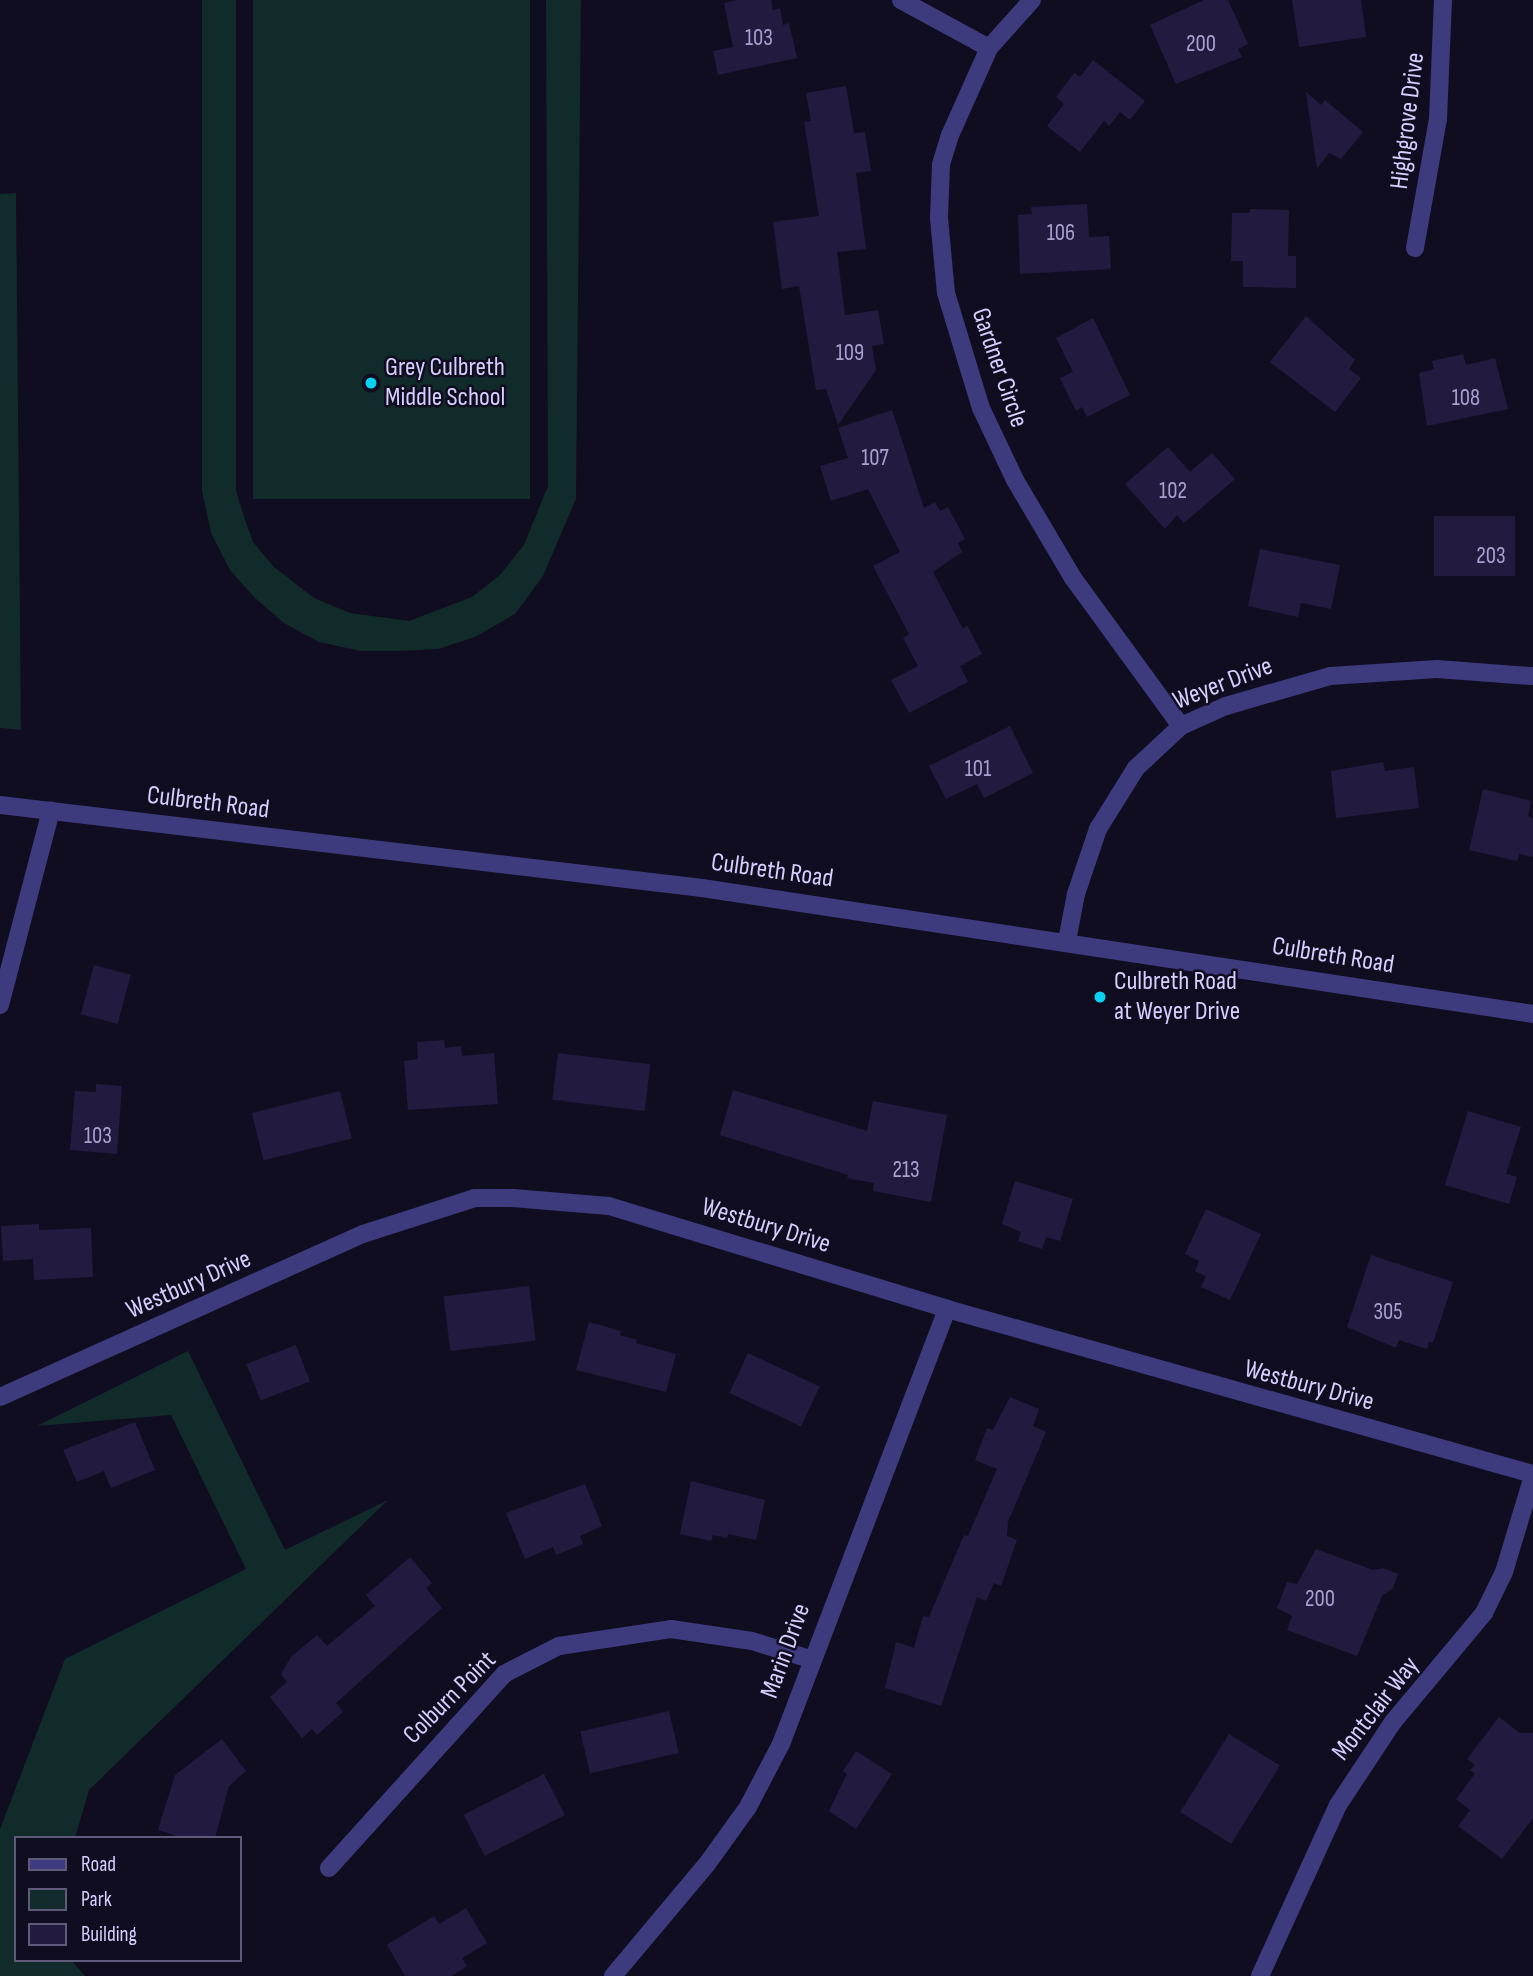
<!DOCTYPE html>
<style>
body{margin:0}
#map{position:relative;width:1533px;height:1976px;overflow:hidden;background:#110d20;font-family:"Sofia Sans Condensed",sans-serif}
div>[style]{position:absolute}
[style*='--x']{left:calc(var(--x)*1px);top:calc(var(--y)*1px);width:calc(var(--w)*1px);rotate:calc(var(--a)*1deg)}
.green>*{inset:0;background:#112a2a;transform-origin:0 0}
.building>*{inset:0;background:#231a40;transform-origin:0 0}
.minor>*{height:18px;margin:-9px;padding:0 9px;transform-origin:9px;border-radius:9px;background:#3e3a7e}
.tertiary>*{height:18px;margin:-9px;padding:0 9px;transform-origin:9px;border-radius:9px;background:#3e3a7e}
.dots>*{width:19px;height:19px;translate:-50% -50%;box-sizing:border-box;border:4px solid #110d20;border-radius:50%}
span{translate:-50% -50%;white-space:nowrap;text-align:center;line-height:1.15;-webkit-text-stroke:5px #110d20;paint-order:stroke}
.number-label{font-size:23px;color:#a8a1ce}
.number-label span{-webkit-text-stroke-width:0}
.street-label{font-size:26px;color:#d5cefe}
.poi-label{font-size:26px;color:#d5cefe}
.left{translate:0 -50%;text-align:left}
.legend{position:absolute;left:14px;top:1836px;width:228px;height:126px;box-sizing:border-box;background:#110d20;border:2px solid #5f5a79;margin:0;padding:9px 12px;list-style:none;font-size:21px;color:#d5cefe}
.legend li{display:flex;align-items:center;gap:14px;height:35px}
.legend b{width:35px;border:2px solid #5f5a79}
</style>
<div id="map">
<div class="green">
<i style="clip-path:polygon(202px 0,236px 0,236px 491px,244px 517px,253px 542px,274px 567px,314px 598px,350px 613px,409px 621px,472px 597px,500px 575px,524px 545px,548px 486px,546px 0,581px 0,576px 499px,543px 576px,515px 614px,475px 637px,438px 649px,399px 651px,361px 651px,319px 642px,284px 623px,254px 597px,230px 570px,211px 533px,202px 491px)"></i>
<i style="left:253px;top:0;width:277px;height:499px"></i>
<i style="clip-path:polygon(16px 193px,21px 730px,0 728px,0 194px)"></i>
<i style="clip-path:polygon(188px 1351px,285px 1550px,388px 1500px,89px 1790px,75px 1838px,16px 1838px,16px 1960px,71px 1960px,85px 1976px,0 1976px,0 1829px,65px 1659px,246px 1569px,171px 1415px,37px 1426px)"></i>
</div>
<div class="building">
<i style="clip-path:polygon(737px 0,771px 0,773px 10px,780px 8px,783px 25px,789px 23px,797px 58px,718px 75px,713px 51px,733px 47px,724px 3px)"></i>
<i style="clip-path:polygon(1204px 0,1228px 0,1248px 44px,1238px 49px,1242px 57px,1176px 84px,1150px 25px)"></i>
<i style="clip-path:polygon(1292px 0,1361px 0,1366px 37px,1299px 47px)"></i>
<i style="clip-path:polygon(1093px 60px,1145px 101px,1130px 120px,1120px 112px,1109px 126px,1104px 121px,1080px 152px,1047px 126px,1064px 104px,1056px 97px,1074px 73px,1080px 77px)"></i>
<i style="clip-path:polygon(846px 86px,854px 133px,865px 132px,871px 171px,856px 173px,866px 249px,837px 252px,845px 315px,878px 310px,884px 344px,872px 346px,876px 370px,838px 425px,826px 389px,816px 390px,799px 286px,782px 289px,773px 222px,819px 216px,804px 122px,811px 121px,806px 93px)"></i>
<i style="clip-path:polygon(1306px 92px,1321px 105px,1325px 100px,1363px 132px,1341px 159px,1329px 153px,1317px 169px)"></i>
<i style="clip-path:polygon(1087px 204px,1089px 237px,1109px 236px,1111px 269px,1020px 274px,1018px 215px,1032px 214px,1031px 207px)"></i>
<i style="clip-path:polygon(1250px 209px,1289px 210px,1288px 256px,1296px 256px,1296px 288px,1243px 287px,1243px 261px,1231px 261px,1232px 213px,1250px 213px)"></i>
<i style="clip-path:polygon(1306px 316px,1355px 360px,1349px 369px,1361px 378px,1335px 412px,1270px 362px)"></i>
<i style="clip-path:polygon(1093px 318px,1130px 395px,1087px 417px,1082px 407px,1076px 411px,1060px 378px,1073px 372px,1056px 338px)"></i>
<i style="clip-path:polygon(1463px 354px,1466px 365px,1495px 358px,1508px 409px,1427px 426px,1419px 373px,1434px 369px,1432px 361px)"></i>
<i style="clip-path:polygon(892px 410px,924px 508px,935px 502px,940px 511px,948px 507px,965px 539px,958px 543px,962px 552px,933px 572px,963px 629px,967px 625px,982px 654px,960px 666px,968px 682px,909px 713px,891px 680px,918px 666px,903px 638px,909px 634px,873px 566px,900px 552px,868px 489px,831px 501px,820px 466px,848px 458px,838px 428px)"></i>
<i style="clip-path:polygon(1168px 447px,1190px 472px,1212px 453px,1235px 479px,1184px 523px,1177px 515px,1165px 529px,1125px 484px)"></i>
<i style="left:1434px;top:516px;width:81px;height:60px"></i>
<i style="clip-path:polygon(1260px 549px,1340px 565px,1331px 609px,1301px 603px,1298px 617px,1248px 606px)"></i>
<i style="clip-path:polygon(1010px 726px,1033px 773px,984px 798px,977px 784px,946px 799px,929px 766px)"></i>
<i style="clip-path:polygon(1383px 762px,1385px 771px,1414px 767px,1419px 808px,1336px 818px,1331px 771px)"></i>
<i style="clip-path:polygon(1483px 789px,1531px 801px,1528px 816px,1533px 818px,1533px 857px,1519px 854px,1517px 861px,1469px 850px)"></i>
<i style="left:94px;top:965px;width:38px;height:51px;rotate:15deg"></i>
<i style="clip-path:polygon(444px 1040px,445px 1048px,461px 1046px,462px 1056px,494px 1053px,498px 1104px,408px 1110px,404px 1061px,418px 1059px,417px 1042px)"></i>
<i style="left:558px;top:1053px;width:93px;height:47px;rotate:7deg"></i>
<i style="clip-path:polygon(96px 1084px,122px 1086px,117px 1154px,70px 1150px,75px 1091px,96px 1092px)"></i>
<i style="clip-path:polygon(733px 1090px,867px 1131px,873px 1101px,947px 1115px,931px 1202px,873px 1191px,874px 1183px,847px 1178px,848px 1175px,720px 1135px)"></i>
<i style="left:340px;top:1091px;width:49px;height:91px;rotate:76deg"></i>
<i style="clip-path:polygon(1468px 1111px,1521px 1127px,1506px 1174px,1517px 1177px,1509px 1204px,1445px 1185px)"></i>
<i style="clip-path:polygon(1015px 1181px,1073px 1199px,1060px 1241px,1046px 1237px,1042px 1249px,1018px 1241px,1021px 1232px,1002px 1224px)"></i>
<i style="clip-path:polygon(1206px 1209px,1261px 1234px,1230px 1300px,1201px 1287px,1206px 1276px,1195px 1271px,1199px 1261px,1185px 1254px)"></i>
<i style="clip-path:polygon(39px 1224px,39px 1230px,91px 1228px,93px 1277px,34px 1280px,33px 1259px,3px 1261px,1px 1226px)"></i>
<i style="clip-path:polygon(1371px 1255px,1453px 1282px,1433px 1343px,1429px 1342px,1427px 1349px,1399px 1340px,1396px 1348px,1347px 1327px)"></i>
<i style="left:529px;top:1286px;width:55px;height:86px;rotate:83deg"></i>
<i style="clip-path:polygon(589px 1322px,621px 1331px,620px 1335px,637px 1340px,636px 1343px,676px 1354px,666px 1392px,576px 1370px)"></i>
<i style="left:296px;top:1345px;width:39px;height:53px;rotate:69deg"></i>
<i style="left:748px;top:1353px;width:79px;height:44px;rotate:25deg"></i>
<i style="clip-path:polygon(1010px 1397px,1039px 1409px,1033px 1426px,1046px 1432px,1008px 1522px,1007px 1536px,1017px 1540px,1001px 1586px,994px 1583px,986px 1601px,977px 1597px,941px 1706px,885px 1688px,896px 1642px,914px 1648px,923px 1616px,929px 1617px,964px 1535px,968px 1536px,997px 1469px,975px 1460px,987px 1428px,993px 1430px)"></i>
<i style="clip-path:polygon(135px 1422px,155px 1470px,111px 1488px,104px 1471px,77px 1482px,63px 1450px)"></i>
<i style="clip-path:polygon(691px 1481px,765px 1500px,756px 1540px,728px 1534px,727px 1538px,713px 1535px,711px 1541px,680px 1534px)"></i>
<i style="clip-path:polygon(585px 1484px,602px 1526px,580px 1536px,583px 1544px,556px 1555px,553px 1547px,525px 1559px,506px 1513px)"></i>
<i style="clip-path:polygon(1316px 1549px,1373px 1570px,1383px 1568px,1398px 1574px,1393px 1588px,1382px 1596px,1357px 1656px,1287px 1630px,1292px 1616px,1277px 1608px,1287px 1582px,1297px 1584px)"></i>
<i style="clip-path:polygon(410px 1557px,432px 1583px,426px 1588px,442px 1608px,336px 1703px,343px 1712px,317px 1735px,312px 1729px,302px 1738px,270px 1697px,287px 1682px,281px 1674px,291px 1657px,317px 1635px,327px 1646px,375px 1606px,366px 1595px)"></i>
<i style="left:669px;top:1711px;width:43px;height:91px;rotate:77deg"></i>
<i style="clip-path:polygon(1499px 1717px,1520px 1733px,1533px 1733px,1533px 1818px,1502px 1859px,1458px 1826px,1470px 1810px,1456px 1799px,1475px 1774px,1470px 1770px,1475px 1765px,1467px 1759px)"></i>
<i style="left:1229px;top:1734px;width:60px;height:92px;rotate:32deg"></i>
<i style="clip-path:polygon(222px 1739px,246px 1771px,229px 1786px,215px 1838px,183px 1838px,158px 1830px,175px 1775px)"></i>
<i style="clip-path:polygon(856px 1751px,892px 1774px,856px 1829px,829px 1811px,847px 1774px,843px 1771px)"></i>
<i style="left:544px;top:1774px;width:46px;height:90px;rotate:63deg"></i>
<i style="clip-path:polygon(466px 1908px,487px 1943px,462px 1958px,467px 1966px,452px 1976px,405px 1976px,387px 1945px,434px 1916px,439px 1924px)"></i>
</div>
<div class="minor">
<i style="--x:901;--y:0;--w:100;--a:28.6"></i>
<i style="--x:1032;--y:0;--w:64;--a:131.9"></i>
<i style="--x:989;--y:48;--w:95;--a:114.1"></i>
<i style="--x:950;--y:135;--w:31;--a:107"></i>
<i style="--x:941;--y:165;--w:53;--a:92.2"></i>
<i style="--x:939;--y:218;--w:75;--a:84.7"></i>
<i style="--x:946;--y:293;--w:120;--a:73.1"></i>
<i style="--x:981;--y:408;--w:80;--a:64.7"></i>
<i style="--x:1015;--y:480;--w:114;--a:59.4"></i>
<i style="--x:1073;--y:578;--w:183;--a:53.9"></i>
<i style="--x:1415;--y:248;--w:131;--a:-79.9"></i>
<i style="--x:1438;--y:119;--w:119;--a:-87.6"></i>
<i style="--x:1067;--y:941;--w:48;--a:-79.2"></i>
<i style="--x:1076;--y:894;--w:69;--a:-71.3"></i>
<i style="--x:1098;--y:829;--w:72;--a:-58.1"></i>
<i style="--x:1136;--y:768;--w:62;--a:-43"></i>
<i style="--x:1181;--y:726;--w:49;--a:-24"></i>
<i style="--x:1226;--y:706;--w:108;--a:-16.1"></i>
<i style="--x:1330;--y:676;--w:107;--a:-3.7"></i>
<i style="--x:1437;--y:669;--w:94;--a:4.3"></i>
<i style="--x:0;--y:1005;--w:201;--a:-75.3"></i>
<i style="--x:0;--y:1397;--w:398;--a:-24.2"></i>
<i style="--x:363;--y:1234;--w:118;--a:-17.8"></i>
<i style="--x:475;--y:1198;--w:38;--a:0"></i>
<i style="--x:513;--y:1198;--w:96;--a:4.8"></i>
<i style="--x:609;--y:1206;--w:353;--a:16.9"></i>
<i style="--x:947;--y:1309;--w:609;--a:15.73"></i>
<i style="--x:329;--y:1868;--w:261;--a:-47.9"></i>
<i style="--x:504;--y:1674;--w:62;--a:-27"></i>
<i style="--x:559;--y:1646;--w:113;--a:-8.6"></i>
<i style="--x:671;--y:1629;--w:82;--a:8.4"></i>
<i style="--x:752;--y:1641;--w:61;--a:17.2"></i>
<i style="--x:613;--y:1976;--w:146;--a:-50"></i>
<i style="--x:707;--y:1864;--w:70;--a:-54.3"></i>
<i style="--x:748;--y:1807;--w:71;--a:-62.4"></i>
<i style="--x:781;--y:1744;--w:466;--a:-69.1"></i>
<i style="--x:1260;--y:1976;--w:188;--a:-65.5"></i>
<i style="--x:1338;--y:1805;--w:100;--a:-56.5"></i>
<i style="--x:1393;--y:1722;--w:142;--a:-50.1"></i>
<i style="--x:1484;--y:1613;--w:46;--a:-64"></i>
<i style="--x:1504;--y:1572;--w:100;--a:-73.2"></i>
</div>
<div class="tertiary">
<i style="--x:0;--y:805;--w:707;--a:6.74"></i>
<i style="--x:702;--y:888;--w:840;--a:8.62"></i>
</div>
<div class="dots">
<i style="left:371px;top:383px;background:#07d3f0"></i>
<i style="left:1100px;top:997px;background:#07d3f0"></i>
</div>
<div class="number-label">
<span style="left:759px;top:38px">103</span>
<span style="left:1201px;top:44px">200</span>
<span style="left:1061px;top:233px">106</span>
<span style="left:850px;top:353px">109</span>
<span style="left:1466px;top:398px">108</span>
<span style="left:875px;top:458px">107</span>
<span style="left:1173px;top:491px">102</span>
<span style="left:1491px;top:556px">203</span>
<span style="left:978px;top:769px">101</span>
<span style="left:98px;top:1136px">103</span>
<span style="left:906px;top:1170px">213</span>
<span style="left:1388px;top:1312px">305</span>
<span style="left:1320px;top:1599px">200</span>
</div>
<div class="street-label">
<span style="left:1408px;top:121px;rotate:-83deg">Highgrove Drive</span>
<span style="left:999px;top:368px;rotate:71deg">Gardner Circle</span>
<span style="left:1223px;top:684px;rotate:-21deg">Weyer Drive</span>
<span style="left:208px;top:803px;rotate:7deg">Culbreth Road</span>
<span style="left:772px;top:871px;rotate:8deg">Culbreth Road</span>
<span style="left:1333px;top:956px;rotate:9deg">Culbreth Road</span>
<span style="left:766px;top:1226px;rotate:17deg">Westbury Drive</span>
<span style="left:189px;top:1285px;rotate:-24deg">Westbury Drive</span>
<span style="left:1309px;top:1386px;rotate:15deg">Westbury Drive</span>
<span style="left:786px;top:1651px;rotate:-70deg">Marin Drive</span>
<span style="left:450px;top:1698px;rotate:-45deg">Colburn Point</span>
<span style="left:1376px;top:1709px;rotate:-52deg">Montclair Way</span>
</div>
<div class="poi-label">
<span class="left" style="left:385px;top:383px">Grey Culbreth<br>Middle School</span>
<span class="left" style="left:1114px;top:997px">Culbreth Road<br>at Weyer Drive</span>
</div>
<ul class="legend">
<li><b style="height:9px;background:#3e3a7e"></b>Road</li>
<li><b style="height:19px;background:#112a2a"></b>Park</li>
<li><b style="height:19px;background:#231a40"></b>Building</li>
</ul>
</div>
